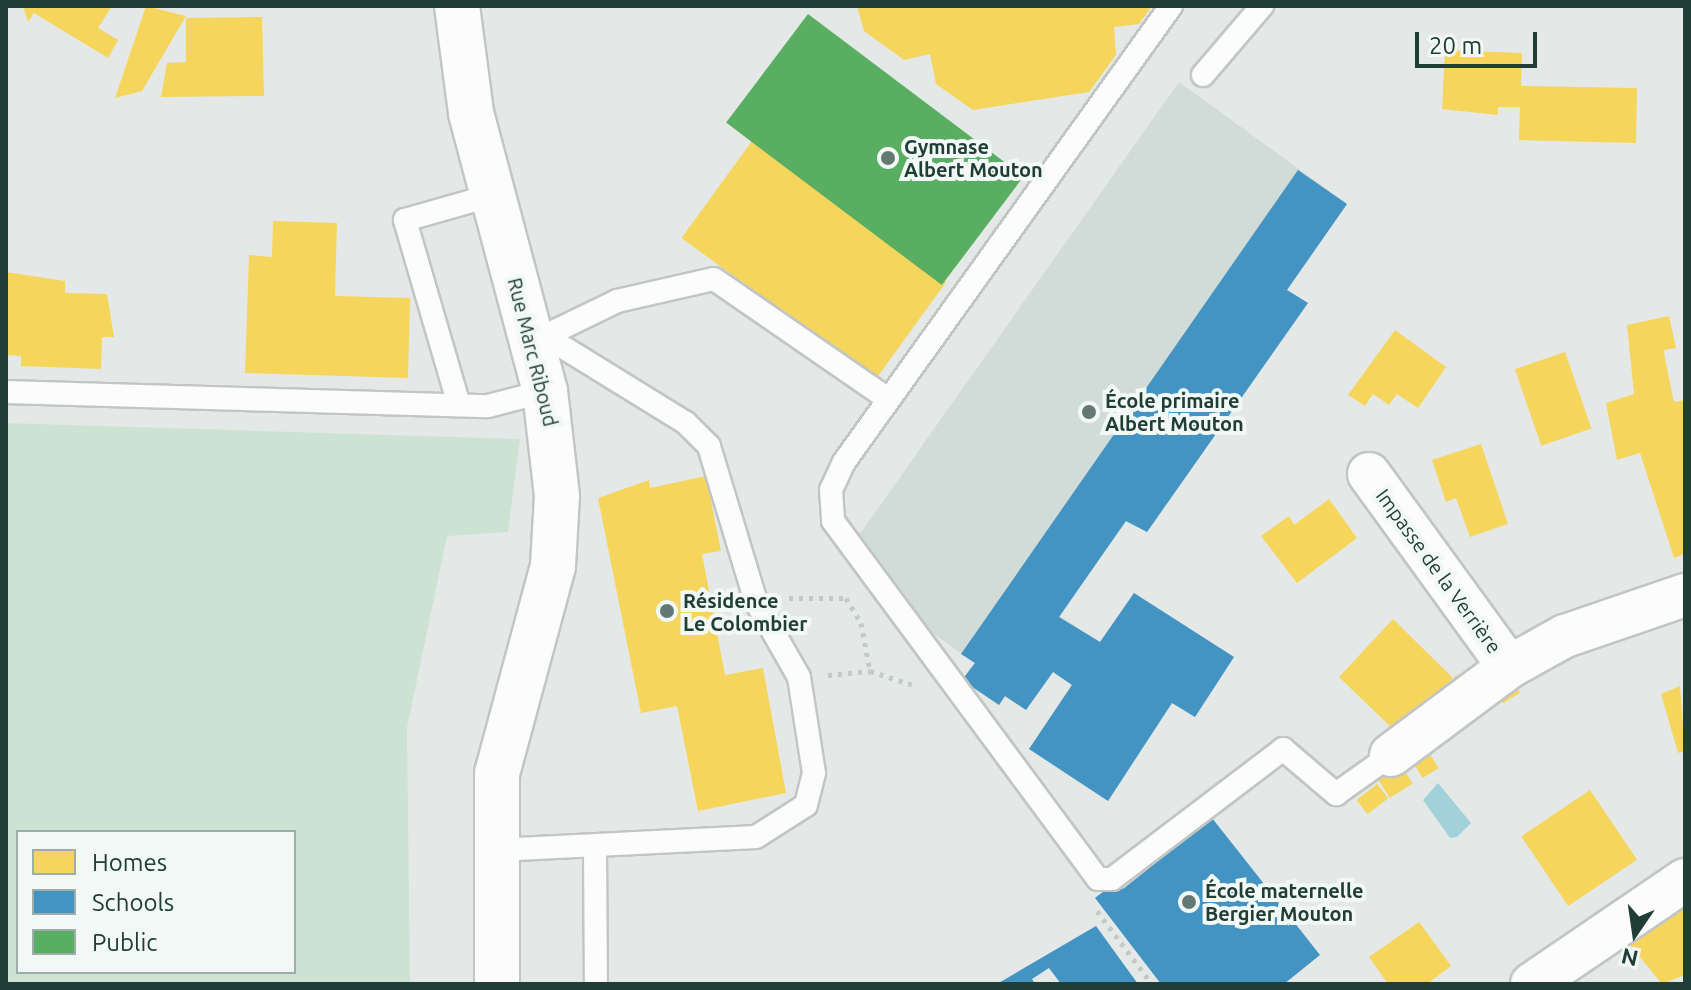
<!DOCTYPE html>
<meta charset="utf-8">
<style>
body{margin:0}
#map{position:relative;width:1691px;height:990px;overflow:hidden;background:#e4e9e7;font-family:Ubuntu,sans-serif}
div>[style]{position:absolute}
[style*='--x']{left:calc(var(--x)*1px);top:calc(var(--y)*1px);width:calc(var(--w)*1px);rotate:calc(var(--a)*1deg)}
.built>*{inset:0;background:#d1dbd7}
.green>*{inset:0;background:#cce3d3}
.water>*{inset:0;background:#a2d1da}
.homes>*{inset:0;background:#f6d55c;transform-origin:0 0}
.schools>*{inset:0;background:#4393c3}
.public>*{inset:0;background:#5aae61;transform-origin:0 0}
.path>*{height:5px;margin-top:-2.5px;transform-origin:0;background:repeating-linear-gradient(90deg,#c0cac6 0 4px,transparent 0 10px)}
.roads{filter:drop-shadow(2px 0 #c1c6c4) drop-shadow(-2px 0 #c1c6c4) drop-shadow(0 2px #c1c6c4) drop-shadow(0 -2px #c1c6c4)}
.lane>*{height:22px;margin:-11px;padding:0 11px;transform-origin:11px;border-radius:11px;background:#fbfcfb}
.street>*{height:42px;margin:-21px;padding:0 21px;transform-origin:21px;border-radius:21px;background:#fbfcfb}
.secondary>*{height:44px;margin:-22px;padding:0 22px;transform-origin:22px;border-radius:22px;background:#fbfcfb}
.dots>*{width:22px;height:22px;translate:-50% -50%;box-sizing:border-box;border:4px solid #f1f8f5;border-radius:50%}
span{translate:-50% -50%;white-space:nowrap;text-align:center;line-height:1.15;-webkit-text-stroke:8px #f1f8f5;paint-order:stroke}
.poi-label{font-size:20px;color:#203d36;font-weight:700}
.left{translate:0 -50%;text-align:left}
.street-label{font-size:20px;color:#203d36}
.frame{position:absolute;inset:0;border:8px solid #203d36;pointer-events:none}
.legend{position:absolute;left:16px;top:830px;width:280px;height:144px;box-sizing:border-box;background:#f1f8f5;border:2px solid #9dada9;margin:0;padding:10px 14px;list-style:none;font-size:24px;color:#203d36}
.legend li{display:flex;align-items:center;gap:16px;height:40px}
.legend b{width:40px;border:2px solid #9dada9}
.north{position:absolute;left:1595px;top:894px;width:80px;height:80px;-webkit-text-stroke:6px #f1f8f5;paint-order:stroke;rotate:193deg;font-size:22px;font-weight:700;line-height:32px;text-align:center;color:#203d36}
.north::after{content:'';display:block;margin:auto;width:28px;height:36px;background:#203d36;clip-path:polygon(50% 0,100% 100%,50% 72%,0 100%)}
.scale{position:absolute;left:1415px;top:32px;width:122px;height:36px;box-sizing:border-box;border:4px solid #203d36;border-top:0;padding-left:10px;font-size:24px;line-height:28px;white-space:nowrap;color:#203d36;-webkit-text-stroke:6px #f1f8f5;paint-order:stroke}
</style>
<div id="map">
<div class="built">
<i style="clip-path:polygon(1179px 82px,1347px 204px,1287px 290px,1308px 303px,1147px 532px,1125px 521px,1060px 616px,1100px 642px,1134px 593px,1234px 657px,1195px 717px,1172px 703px,1108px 801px,1029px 749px,1072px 684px,1053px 672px,1026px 710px,1005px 697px,999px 705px,962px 680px,974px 663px,907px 614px,857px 538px)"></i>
</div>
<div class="green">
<i style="clip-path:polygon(evenodd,6px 423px,520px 439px,508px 532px,447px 536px,407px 728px,410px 984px,6px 984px,6px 423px,18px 832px,294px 832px,294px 972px,18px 972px,18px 832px)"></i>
</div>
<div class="water">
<i style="clip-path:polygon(1438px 783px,1471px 823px,1457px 837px,1450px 838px,1423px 800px)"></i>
</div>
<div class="homes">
<i style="clip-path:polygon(23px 6px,112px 6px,98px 28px,118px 40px,108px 58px,34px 13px,28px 22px)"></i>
<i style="clip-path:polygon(146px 6px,186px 16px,142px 91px,115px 98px)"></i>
<i style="clip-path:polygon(857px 6px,1152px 6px,1139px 24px,1114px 27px,1116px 55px,1089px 92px,973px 110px,936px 84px,930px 54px,904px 60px,864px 31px)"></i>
<i style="clip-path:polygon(262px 17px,264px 96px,161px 97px,167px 63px,186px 62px,186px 18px)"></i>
<i style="clip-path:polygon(1445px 50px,1522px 53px,1521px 86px,1637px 88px,1636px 143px,1519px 140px,1520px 107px,1498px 107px,1498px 115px,1442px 109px)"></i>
<i style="left:752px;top:141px;width:240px;height:120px;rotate:36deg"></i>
<i style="clip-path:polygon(273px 221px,337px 223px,335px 296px,410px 298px,408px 378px,245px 373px,249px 255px,272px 257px)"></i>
<i style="clip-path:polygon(6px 272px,65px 281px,65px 293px,107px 294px,114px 337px,102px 337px,101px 369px,21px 366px,21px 356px,6px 355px)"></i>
<i style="clip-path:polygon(1669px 316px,1676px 348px,1664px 350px,1665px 359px,1674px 402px,1685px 400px,1685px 554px,1674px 558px,1640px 453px,1617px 460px,1606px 403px,1634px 394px,1627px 325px)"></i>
<i style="clip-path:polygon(1395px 330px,1446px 367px,1418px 408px,1397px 394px,1389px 405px,1373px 394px,1365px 406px,1348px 395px)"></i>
<i style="left:1565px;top:352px;width:81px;height:53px;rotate:71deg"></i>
<i style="clip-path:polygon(1481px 444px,1508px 524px,1470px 537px,1456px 498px,1446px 502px,1432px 460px)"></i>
<i style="clip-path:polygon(706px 476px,721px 551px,702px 554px,725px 675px,763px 668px,786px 793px,698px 811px,677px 706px,641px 713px,598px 498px,649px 480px,650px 488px)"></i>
<i style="clip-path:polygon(1329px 499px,1357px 538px,1297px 583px,1261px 536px,1289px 516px,1294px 525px)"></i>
<i style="clip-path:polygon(1393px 619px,1453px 678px,1459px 674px,1472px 685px,1465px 690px,1453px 678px,1396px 732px,1339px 677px)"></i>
<i style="left:1512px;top:680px;width:15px;height:20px;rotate:58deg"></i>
<i style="clip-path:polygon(1680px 686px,1685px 751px,1678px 753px,1661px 694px)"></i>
<i style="left:1425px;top:746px;width:26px;height:19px;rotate:58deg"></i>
<i style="left:1401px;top:765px;width:22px;height:27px;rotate:58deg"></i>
<i style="left:1377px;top:784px;width:18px;height:26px;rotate:52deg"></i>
<i style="left:1590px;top:790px;width:84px;height:83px;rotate:56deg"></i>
<i style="clip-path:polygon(1685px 894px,1685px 975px,1662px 984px,1623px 936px)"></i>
<i style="clip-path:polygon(1419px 922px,1451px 966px,1427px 984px,1388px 984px,1369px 957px)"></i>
</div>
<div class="schools">
<i style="clip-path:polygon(1298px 170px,1347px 204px,1287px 290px,1308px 303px,1147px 532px,1126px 521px,1059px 617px,1100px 642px,1134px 593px,1234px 657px,1195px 717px,1172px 703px,1108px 801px,1029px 749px,1072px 685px,1053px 672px,1026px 710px,1005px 696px,999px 705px,962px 680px,975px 663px,961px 654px)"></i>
<i style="clip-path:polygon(1212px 818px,1320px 955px,1284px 984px,1161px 984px,1095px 898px,1117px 881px,1123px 889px)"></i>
<i style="clip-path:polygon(1096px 926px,1138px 984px,1061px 984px,1049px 968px,1032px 979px,1035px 984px,997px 984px)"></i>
</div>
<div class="public">
<i style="left:808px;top:14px;width:270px;height:136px;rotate:37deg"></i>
</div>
<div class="path">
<i style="--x:789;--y:598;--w:57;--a:0"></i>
<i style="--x:846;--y:598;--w:29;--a:59"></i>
<i style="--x:861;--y:623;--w:49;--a:79.4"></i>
<i style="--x:870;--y:671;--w:45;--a:18"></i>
<i style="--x:828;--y:675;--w:42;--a:-5.4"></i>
<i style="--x:1097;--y:911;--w:91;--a:53"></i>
</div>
<div class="roads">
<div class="lane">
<i style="--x:1171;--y:6;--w:561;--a:125.64"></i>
<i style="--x:844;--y:462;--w:31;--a:115"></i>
<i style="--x:831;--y:490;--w:31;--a:86"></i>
<i style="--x:833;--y:521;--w:445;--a:53.5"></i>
<i style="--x:1098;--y:879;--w:14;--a:0"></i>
<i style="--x:1112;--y:879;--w:215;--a:-37.2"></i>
<i style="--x:1283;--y:749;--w:70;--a:40.3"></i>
<i style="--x:1336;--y:794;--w:67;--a:-35.3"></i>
<i style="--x:1203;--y:75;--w:91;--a:-49.5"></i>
<i style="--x:545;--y:336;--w:80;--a:-25.9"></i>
<i style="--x:617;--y:301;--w:99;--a:-12.8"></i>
<i style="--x:714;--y:279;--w:211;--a:34.6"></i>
<i style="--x:6;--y:392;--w:482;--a:1.7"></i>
<i style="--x:488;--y:406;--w:59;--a:-14.7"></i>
<i style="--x:459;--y:405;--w:193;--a:-106.3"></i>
<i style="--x:405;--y:220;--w:91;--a:-15.9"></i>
<i style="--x:595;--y:848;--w:136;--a:89.6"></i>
<i style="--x:497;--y:850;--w:259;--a:-2.9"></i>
<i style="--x:756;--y:837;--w:59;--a:-32.6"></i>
<i style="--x:806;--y:805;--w:33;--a:-76"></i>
<i style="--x:814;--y:773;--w:97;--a:-98.9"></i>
<i style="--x:799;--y:677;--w:86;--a:-119.8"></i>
<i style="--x:756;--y:602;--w:163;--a:-106.8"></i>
<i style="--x:709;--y:446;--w:33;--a:-135"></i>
<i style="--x:686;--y:423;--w:166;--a:-148.3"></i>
<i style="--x:545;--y:336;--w:14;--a:159"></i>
</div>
<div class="street">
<i style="--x:1369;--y:474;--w:238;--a:54"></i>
<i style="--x:1391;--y:755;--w:147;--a:-36.7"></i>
<i style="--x:1509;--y:667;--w:64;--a:-29"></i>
<i style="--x:1565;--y:636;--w:127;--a:-18.9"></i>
<i style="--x:1532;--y:984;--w:185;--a:-34.2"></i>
</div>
<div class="secondary">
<i style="--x:457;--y:6;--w:108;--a:82.5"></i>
<i style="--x:471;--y:113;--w:288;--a:75.1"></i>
<i style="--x:545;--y:391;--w:106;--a:83.5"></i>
<i style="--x:557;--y:496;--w:70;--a:93.3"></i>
<i style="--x:553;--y:566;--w:214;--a:105.1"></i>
<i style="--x:497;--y:773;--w:211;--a:90"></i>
</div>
</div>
<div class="dots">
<i style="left:888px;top:158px;background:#657974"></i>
<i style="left:1089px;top:412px;background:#657974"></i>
<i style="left:667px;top:611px;background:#657974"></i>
<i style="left:1189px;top:902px;background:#657974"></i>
</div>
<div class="poi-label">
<span class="left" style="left:904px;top:158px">Gymnase<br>Albert Mouton</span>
<span class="left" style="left:1105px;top:412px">École primaire<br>Albert Mouton</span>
<span class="left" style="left:683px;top:612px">Résidence<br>Le Colombier</span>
<span class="left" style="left:1205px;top:902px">École maternelle<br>Bergier Mouton</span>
</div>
<div class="street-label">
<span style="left:533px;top:352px;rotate:76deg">Rue Marc Riboud</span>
<span style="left:1439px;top:571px;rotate:54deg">Impasse de la Verrière</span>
</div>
<div class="frame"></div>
<ul class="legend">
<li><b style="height:22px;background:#f6d55c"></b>Homes</li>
<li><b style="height:22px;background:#4393c3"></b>Schools</li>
<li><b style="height:22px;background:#5aae61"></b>Public</li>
</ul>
<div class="north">N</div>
<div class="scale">20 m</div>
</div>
